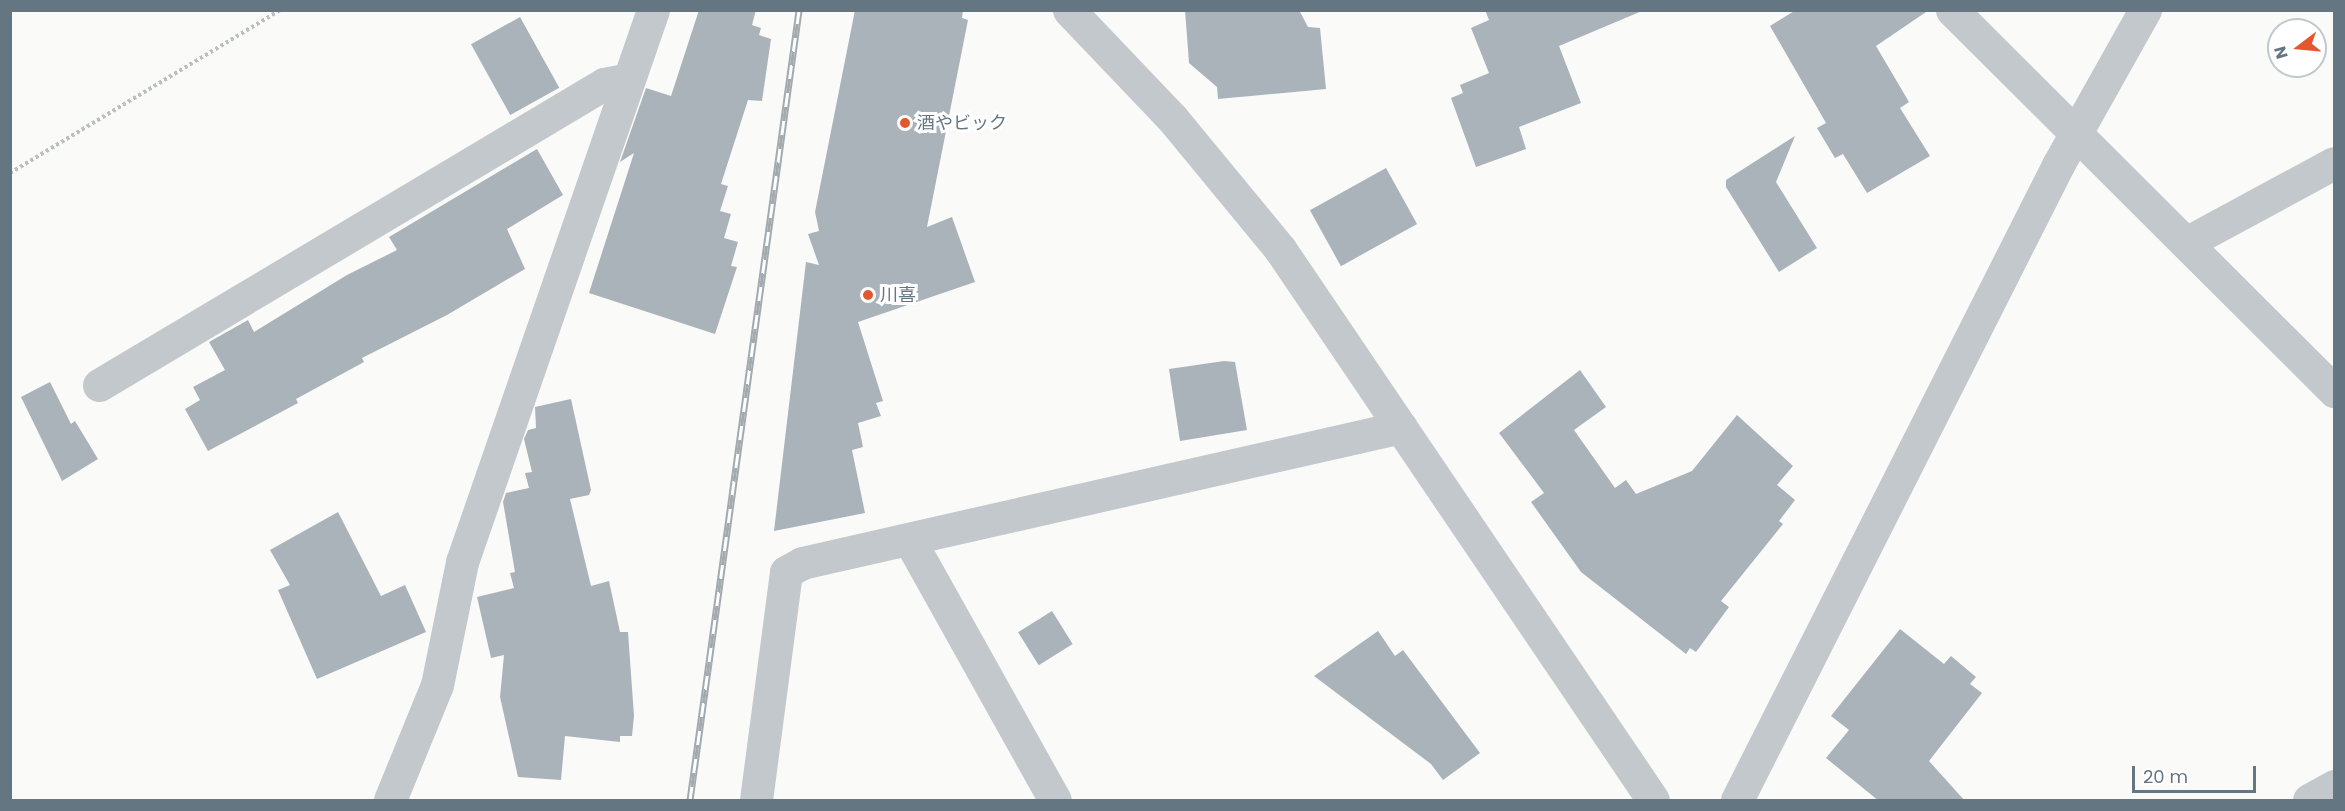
<!DOCTYPE html>
<meta charset="utf-8">
<style>
body{margin:0}
#map{position:relative;width:2345px;height:811px;overflow:hidden;background:#fafaf8;font-family:Poppins,"Noto Sans JP",sans-serif}
div>[style]{position:absolute}
[style*='--x']{left:calc(var(--x)*1px);top:calc(var(--y)*1px);width:calc(var(--w)*1px);rotate:calc(var(--a)*1deg)}
.building>*{inset:0;background:#aab3b9;transform-origin:0 0}
.path>*{height:4px;margin-top:-2px;transform-origin:0;background:repeating-linear-gradient(90deg,#bbbfc2 0 3px,transparent 0 6px)}
.minor>*{height:33px;margin:-16.5px;padding:0 16.5px;transform-origin:16.5px;border-radius:16.5px;background:#c3c8cc}
.tertiary>*{height:33px;margin:-16.5px;padding:0 16.5px;transform-origin:16.5px;border-radius:16.5px;background:#c3c8cc}
.rail>*{height:7px;margin-top:-3.5px;transform-origin:0;background:repeating-linear-gradient(90deg,#fff 0 14px,#a2aab0 0 28px);box-sizing:border-box;border-block:2px solid #a2aab0}
.dots>*{width:16px;height:16px;translate:-50% -50%;box-sizing:border-box;border:3px solid #fff;border-radius:50%}
span{translate:-50% -50%;white-space:nowrap;text-align:center;line-height:1.15;-webkit-text-stroke:6px #fff;paint-order:stroke}
.poi-label{font-size:18px;color:#657683}
.left{translate:0 -50%;text-align:left}
.frame{position:absolute;inset:0;border:12px solid #657683;pointer-events:none}
.north{position:absolute;left:2267px;top:18px;width:60px;height:60px;box-sizing:border-box;background:#fff;border:2px solid #c1c8cd;border-radius:50%;rotate:254deg;font-size:16px;font-weight:700;line-height:24px;text-align:center;color:#657683}
.north::after{content:'';display:block;margin:auto;width:21px;height:27px;background:#e4572e;clip-path:polygon(50% 0,100% 100%,50% 72%,0 100%)}
.scale{position:absolute;left:2132px;top:766px;width:124px;height:27px;box-sizing:border-box;border:3px solid #657683;border-top:0;padding-left:8px;font-size:18px;line-height:21px;white-space:nowrap;color:#657683;-webkit-text-stroke:4px #fff;paint-order:stroke}
</style>
<div id="map">
<div class="building">
<i style="clip-path:polygon(699px 10px,756px 10px,752px 25px,761px 28px,759px 35px,771px 39px,762px 101px,748px 100px,721px 184px,728px 186px,720px 211px,731px 214px,724px 238px,738px 242px,731px 266px,737px 267px,715px 334px,589px 293px,634px 153px,620px 162px,646px 88px,671px 96px)"></i>
<i style="clip-path:polygon(855px 10px,963px 10px,962px 18px,968px 20px,927px 227px,952px 217px,975px 282px,858px 322px,883px 401px,876px 403px,881px 416px,858px 423px,863px 447px,852px 450px,865px 513px,774px 531px,806px 262px,819px 265px,808px 234px,819px 231px,815px 212px)"></i>
<i style="clip-path:polygon(1185px 10px,1299px 10px,1308px 27px,1320px 28px,1326px 89px,1218px 99px,1217px 87px,1189px 63px)"></i>
<i style="clip-path:polygon(1485px 10px,1642px 11px,1559px 46px,1581px 103px,1519px 127px,1526px 149px,1476px 167px,1451px 98px,1463px 93px,1460px 85px,1489px 73px,1471px 28px,1489px 20px)"></i>
<i style="clip-path:polygon(1796px 10px,1929px 10px,1876px 46px,1909px 102px,1900px 108px,1930px 156px,1867px 193px,1843px 154px,1835px 158px,1817px 128px,1826px 123px,1770px 26px)"></i>
<i style="left:520px;top:17px;width:81px;height:56px;rotate:61deg"></i>
<i style="clip-path:polygon(1795px 136px,1776px 182px,1817px 248px,1779px 272px,1726px 187px,1726px 180px)"></i>
<i style="clip-path:polygon(537px 149px,563px 195px,507px 229px,525px 269px,447px 315px,362px 358px,364px 362px,296px 399px,298px 403px,208px 451px,185px 409px,200px 400px,193px 387px,225px 370px,209px 342px,248px 320px,254px 332px,347px 275px,397px 250px,389px 237px)"></i>
<i style="left:1386px;top:168px;width:64px;height:87px;rotate:61deg"></i>
<i style="clip-path:polygon(1224px 361px,1235px 362px,1247px 430px,1180px 441px,1169px 369px)"></i>
<i style="clip-path:polygon(1580px 370px,1606px 407px,1574px 430px,1615px 488px,1626px 480px,1636px 494px,1692px 471px,1737px 415px,1793px 466px,1777px 485px,1795px 500px,1779px 521px,1783px 524px,1721px 601px,1729px 607px,1696px 652px,1690px 648px,1686px 654px,1581px 572px,1531px 502px,1544px 493px,1499px 433px)"></i>
<i style="clip-path:polygon(50px 382px,71px 424px,75px 421px,98px 459px,62px 481px,21px 397px)"></i>
<i style="clip-path:polygon(571px 399px,591px 490px,589px 495px,570px 499px,591px 586px,609px 581px,620px 632px,628px 632px,634px 716px,632px 736px,620px 736px,620px 742px,565px 736px,561px 780px,518px 777px,500px 697px,504px 655px,491px 658px,477px 597px,514px 588px,510px 573px,515px 572px,503px 502px,506px 493px,529px 488px,525px 473px,532px 472px,524px 439px,528px 430px,536px 428px,535px 407px)"></i>
<i style="clip-path:polygon(338px 512px,381px 596px,405px 585px,426px 632px,317px 679px,278px 590px,290px 585px,270px 550px)"></i>
<i style="left:1052px;top:611px;width:39px;height:40px;rotate:58deg"></i>
<i style="clip-path:polygon(1900px 629px,1944px 664px,1951px 656px,1976px 677px,1970px 684px,1982px 693px,1929px 761px,1965px 801px,1879px 801px,1826px 758px,1849px 730px,1831px 716px)"></i>
<i style="clip-path:polygon(1378px 631px,1395px 656px,1403px 650px,1480px 753px,1443px 780px,1431px 764px,1314px 676px)"></i>
</div>
<div class="path">
<i style="--x:10;--y:173;--w:315;--a:-31.1"></i>
</div>
<div class="minor">
<i style="--x:1952;--y:10;--w:540;--a:44.92"></i>
<i style="--x:2186;--y:243;--w:168;--a:-28.4"></i>
<i style="--x:99;--y:385;--w:588;--a:-30.8"></i>
<i style="--x:604;--y:84;--w:25;--a:-11"></i>
<i style="--x:909;--y:539;--w:299;--a:60.8"></i>
<i style="--x:390;--y:800;--w:124;--a:-67.8"></i>
<i style="--x:437;--y:685;--w:126;--a:-78.5"></i>
<i style="--x:462;--y:562;--w:584;--a:-70.91"></i>
<i style="--x:756;--y:800;--w:230;--a:-82.5"></i>
<i style="--x:786;--y:572;--w:18;--a:-29"></i>
<i style="--x:802;--y:563;--w:614;--a:-12.79"></i>
<i style="--x:2309;--y:800;--w:29;--a:-29"></i>
</div>
<div class="tertiary">
<i style="--x:1069;--y:10;--w:149;--a:46.4"></i>
<i style="--x:1172;--y:118;--w:170;--a:50.5"></i>
<i style="--x:1280;--y:249;--w:665;--a:55.9"></i>
<i style="--x:1737;--y:800;--w:712;--a:-63.18"></i>
<i style="--x:2058;--y:165;--w:178;--a:-60.7"></i>
</div>
<div class="rail">
<i style="--x:690;--y:800;--w:797;--a:-82.14"></i>
</div>
<div class="dots">
<i style="left:905px;top:123px;background:#e4572e"></i>
<i style="left:868px;top:295px;background:#e4572e"></i>
</div>
<div class="poi-label">
<span class="left" style="left:917px;top:123px">酒やビック</span>
<span class="left" style="left:880px;top:295px">川喜</span>
</div>
<div class="frame"></div>
<div class="north">N</div>
<div class="scale">20 m</div>
</div>
